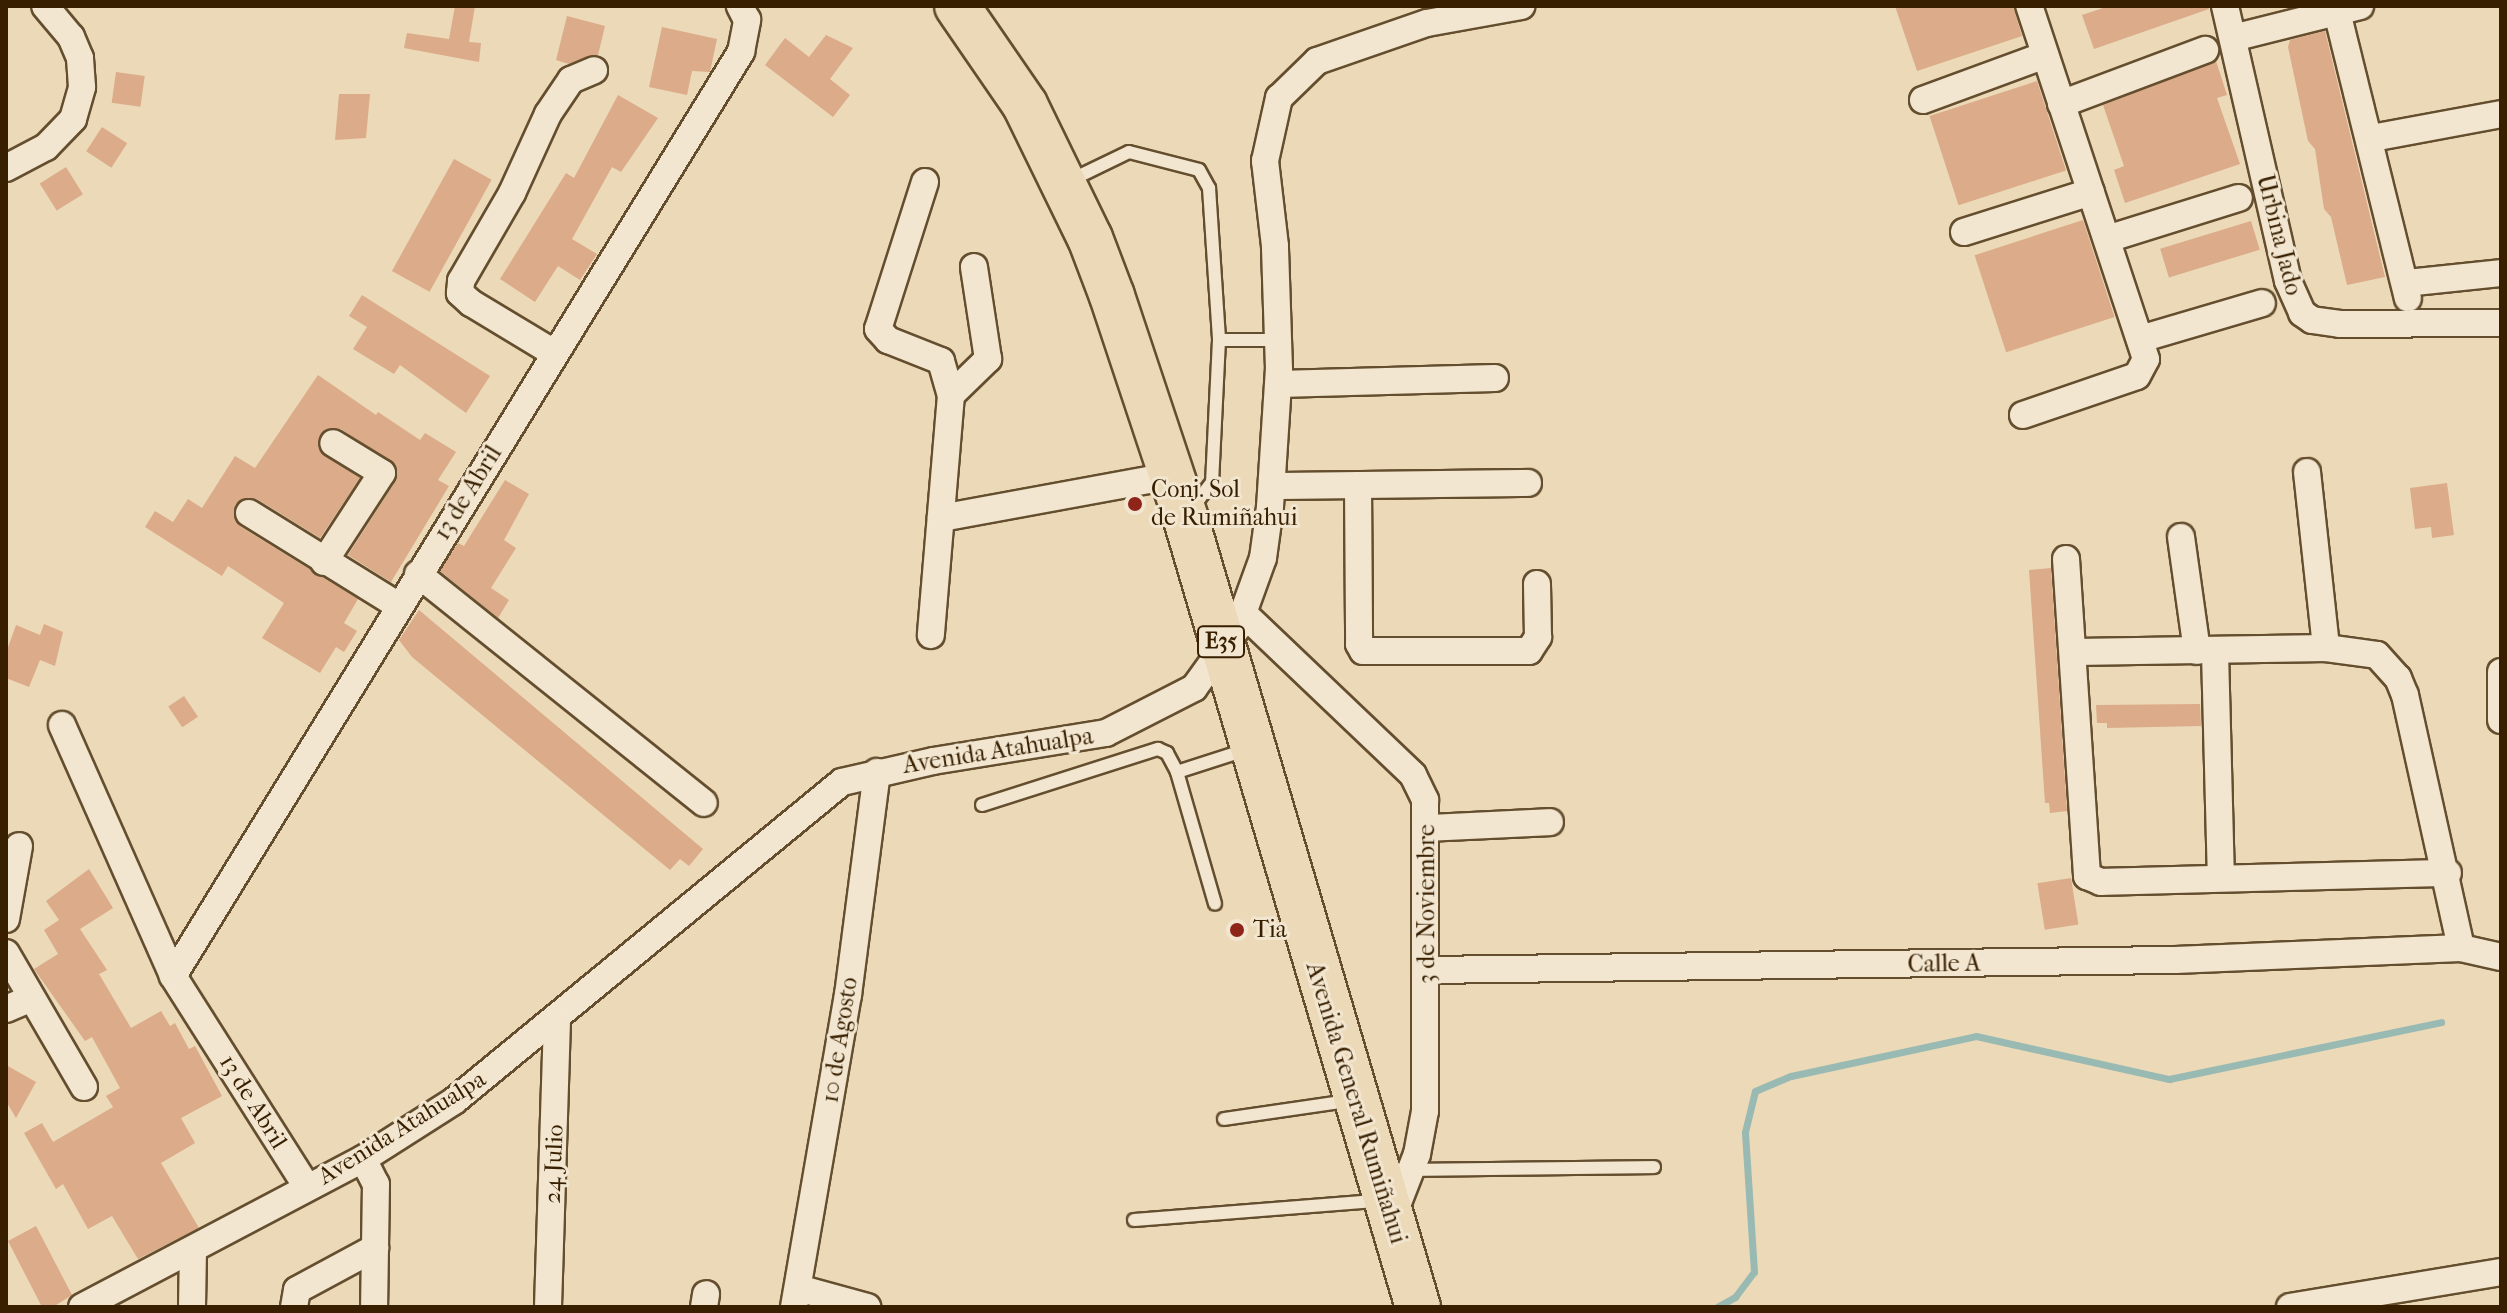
<!DOCTYPE html>
<meta charset="utf-8">
<style>
body{margin:0}
#map{position:relative;width:2507px;height:1313px;overflow:hidden;background:#ebd9b8;font-family:"IM FELL French Canon",serif}
div>[style]{position:absolute}
[style*='--x']{left:calc(var(--x)*1px);top:calc(var(--y)*1px);width:calc(var(--w)*1px);rotate:calc(var(--a)*1deg)}
.stream>*{height:7px;margin:-3.5px;padding:0 3.5px;transform-origin:3.5px;border-radius:3.5px;background:#99b9b3}
.building>*{inset:0;background:#dcab89;transform-origin:0 0}
.roads{filter:drop-shadow(2px 0 #644e2e) drop-shadow(-2px 0 #644e2e) drop-shadow(0 2px #644e2e) drop-shadow(0 -2px #644e2e)}
.lane>*{height:12px;margin:-6px;padding:0 6px;transform-origin:6px;border-radius:6px;background:#f2e6d1}
.street>*{height:26px;margin:-13px;padding:0 13px;transform-origin:13px;border-radius:13px;background:#f2e6d1}
.highway>*{height:44px;margin:-22px;padding:0 22px;transform-origin:22px;border-radius:22px;background:#ebd9b8}
.dots>*{width:22px;height:22px;translate:-50% -50%;box-sizing:border-box;border:4px solid #f2e6d1;border-radius:50%}
span{translate:-50% -50%;white-space:nowrap;text-align:center;line-height:1.15;-webkit-text-stroke:6px #f2e6d1;paint-order:stroke}
.shield-label span{padding:2px 6px;background:#f2e6d1;border:2px solid;border-radius:6px;-webkit-text-stroke-width:0}
.shield-label{font-size:22px;color:#371f00;font-weight:700}
.street-label{font-size:24px;color:#371f00}
.poi-label{font-size:24px;color:#371f00}
.left{translate:0 -50%;text-align:left}
.frame{position:absolute;inset:0;border:8px solid #371f00;pointer-events:none}
</style>
<div id="map">
<div class="stream">
<i style="--x:1717;--y:1307;--w:21;--a:-29"></i>
<i style="--x:1735;--y:1297;--w:31;--a:-53"></i>
<i style="--x:1754;--y:1272;--w:140;--a:-93.7"></i>
<i style="--x:1745;--y:1132;--w:42;--a:-76.3"></i>
<i style="--x:1755;--y:1091;--w:39;--a:-23"></i>
<i style="--x:1791;--y:1076;--w:189;--a:-12.2"></i>
<i style="--x:1976;--y:1036;--w:198;--a:12.6"></i>
<i style="--x:2169;--y:1079;--w:278;--a:-11.8"></i>
</div>
<div class="building">
<i style="clip-path:polygon(455px 6px,475px 6px,469px 42px,481px 43px,479px 62px,404px 48px,407px 33px,449px 39px)"></i>
<i style="clip-path:polygon(1895px 6px,2013px 6px,2022px 36px,1917px 71px)"></i>
<i style="clip-path:polygon(2109px 6px,2208px 6px,2209px 9px,2094px 49px,2082px 15px)"></i>
<i style="clip-path:polygon(567px 16px,605px 26px,598px 55px,569px 64px,556px 60px)"></i>
<i style="clip-path:polygon(662px 27px,717px 39px,710px 72px,692px 71px,687px 95px,649px 87px)"></i>
<i style="clip-path:polygon(2325px 31px,2385px 277px,2347px 285px,2331px 217px,2324px 209px,2315px 149px,2308px 141px,2288px 47px,2290px 40px)"></i>
<i style="clip-path:polygon(826px 35px,853px 48px,830px 79px,850px 95px,833px 117px,765px 65px,785px 38px,809px 57px)"></i>
<i style="clip-path:polygon(2216px 61px,2227px 95px,2217px 98px,2240px 164px,2125px 203px,2114px 170px,2124px 166px,2103px 105px)"></i>
<i style="left:116px;top:72px;width:29px;height:31px;rotate:8deg"></i>
<i style="left:2037px;top:81px;width:94px;height:113px;rotate:72deg"></i>
<i style="clip-path:polygon(339px 94px,370px 94px,366px 138px,335px 140px)"></i>
<i style="clip-path:polygon(618px 95px,658px 118px,621px 172px,612px 167px,572px 239px,597px 254px,580px 280px,558px 266px,535px 302px,500px 279px,566px 173px,574px 178px)"></i>
<i style="left:102px;top:127px;width:30px;height:29px;rotate:33deg"></i>
<i style="left:454px;top:159px;width:43px;height:128px;rotate:29deg"></i>
<i style="left:66px;top:167px;width:32px;height:31px;rotate:58deg"></i>
<i style="left:2083px;top:220px;width:102px;height:114px;rotate:72deg"></i>
<i style="left:2251px;top:221px;width:30px;height:95px;rotate:73deg"></i>
<i style="clip-path:polygon(362px 295px,490px 376px,466px 413px,400px 365px,394px 374px,353px 349px,367px 327px,349px 316px)"></i>
<i style="clip-path:polygon(318px 375px,376px 415px,378px 412px,420px 440px,425px 433px,456px 452px,438px 480px,449px 486px,391px 582px,348px 555px,395px 482px,396px 466px,341px 429px,325px 429px,319px 450px,360px 478px,320px 538px,257px 499px,242px 499px,235px 505px,235px 520px,241px 527px,358px 599px,344px 623px,357px 631px,344px 652px,336px 647px,320px 673px,262px 638px,284px 603px,228px 566px,222px 576px,145px 527px,155px 511px,173px 522px,188px 499px,202px 508px,235px 456px,255px 468px)"></i>
<i style="clip-path:polygon(505px 480px,529px 494px,504px 540px,516px 548px,491px 588px,509px 600px,498px 618px,440px 571px,458px 543px,464px 546px)"></i>
<i style="clip-path:polygon(2447px 483px,2454px 535px,2432px 538px,2431px 527px,2415px 529px,2410px 488px)"></i>
<i style="clip-path:polygon(2051px 568px,2067px 811px,2050px 813px,2049px 803px,2045px 803px,2029px 570px)"></i>
<i style="clip-path:polygon(419px 610px,703px 849px,689px 866px,680px 859px,670px 870px,412px 657px,399px 640px)"></i>
<i style="clip-path:polygon(44px 624px,63px 632px,55px 666px,40px 660px,29px 687px,6px 678px,6px 653px,16px 625px,40px 635px)"></i>
<i style="left:184px;top:696px;width:25px;height:19px;rotate:56deg"></i>
<i style="clip-path:polygon(2200px 704px,2201px 726px,2107px 728px,2107px 723px,2097px 723px,2096px 705px)"></i>
<i style="clip-path:polygon(89px 869px,113px 908px,80px 929px,107px 970px,99px 974px,131px 1028px,161px 1011px,170px 1026px,175px 1023px,189px 1049px,195px 1046px,222px 1096px,181px 1118px,195px 1143px,161px 1163px,199px 1228px,138px 1259px,112px 1216px,88px 1229px,63px 1184px,56px 1189px,24px 1133px,42px 1123px,53px 1142px,113px 1107px,106px 1096px,120px 1088px,92px 1037px,85px 1041px,34px 969px,58px 954px,44px 930px,59px 920px,46px 901px)"></i>
<i style="left:2071px;top:878px;width:47px;height:34px;rotate:81deg"></i>
<i style="clip-path:polygon(6px 1065px,36px 1082px,16px 1118px,6px 1101px)"></i>
<i style="clip-path:polygon(36px 1226px,72px 1295px,53px 1307px,42px 1307px,8px 1241px)"></i>
</div>
<div class="roads">
<div class="lane">
<i style="--x:1071;--y:180;--w:64;--a:-25.8"></i>
<i style="--x:1129;--y:152;--w:72;--a:14.4"></i>
<i style="--x:1199;--y:170;--w:21;--a:61"></i>
<i style="--x:1209;--y:188;--w:152;--a:86.2"></i>
<i style="--x:1219;--y:340;--w:142;--a:92.8"></i>
<i style="--x:1212;--y:482;--w:34;--a:127"></i>
<i style="--x:1219;--y:340;--w:59;--a:0"></i>
<i style="--x:1177;--y:772;--w:71;--a:-17.9"></i>
<i style="--x:982;--y:805;--w:185;--a:-17.7"></i>
<i style="--x:1158;--y:749;--w:10;--a:24"></i>
<i style="--x:1167;--y:753;--w:21;--a:62"></i>
<i style="--x:1177;--y:772;--w:137;--a:73.9"></i>
<i style="--x:1224;--y:1119;--w:125;--a:-8.3"></i>
<i style="--x:1411;--y:1170;--w:243;--a:-0.7"></i>
<i style="--x:1134;--y:1220;--w:245;--a:-4.5"></i>
</div>
<div class="street">
<i style="--x:2225;--y:6;--w:282;--a:77.1"></i>
<i style="--x:2288;--y:281;--w:35;--a:66"></i>
<i style="--x:2302;--y:313;--w:12;--a:35"></i>
<i style="--x:2312;--y:320;--w:28;--a:8"></i>
<i style="--x:2340;--y:324;--w:161;--a:-0.4"></i>
<i style="--x:2337;--y:12;--w:295;--a:76.1"></i>
<i style="--x:2233;--y:38;--w:131;--a:-14.1"></i>
<i style="--x:1923;--y:100;--w:130;--a:-20.2"></i>
<i style="--x:2061;--y:104;--w:154;--a:-20.6"></i>
<i style="--x:2372;--y:138;--w:131;--a:-10.5"></i>
<i style="--x:6;--y:168;--w:45;--a:-27.7"></i>
<i style="--x:46;--y:147;--w:39;--a:-46"></i>
<i style="--x:73;--y:119;--w:33;--a:-74"></i>
<i style="--x:82;--y:87;--w:29;--a:-94"></i>
<i style="--x:80;--y:58;--w:23;--a:-113"></i>
<i style="--x:71;--y:37;--w:40;--a:-130"></i>
<i style="--x:925;--y:182;--w:154;--a:107.7"></i>
<i style="--x:878;--y:329;--w:15;--a:48"></i>
<i style="--x:888;--y:340;--w:57;--a:21.6"></i>
<i style="--x:941;--y:361;--w:35;--a:74"></i>
<i style="--x:951;--y:395;--w:241;--a:94.8"></i>
<i style="--x:1964;--y:232;--w:133;--a:-17.5"></i>
<i style="--x:2107;--y:239;--w:138;--a:-17.3"></i>
<i style="--x:2406;--y:283;--w:96;--a:-6"></i>
<i style="--x:2140;--y:339;--w:127;--a:-16.4"></i>
<i style="--x:554;--y:353;--w:97;--a:-148.9"></i>
<i style="--x:471;--y:303;--w:15;--a:-138"></i>
<i style="--x:460;--y:293;--w:12;--a:-85"></i>
<i style="--x:461;--y:281;--w:102;--a:-59.9"></i>
<i style="--x:512;--y:193;--w:87;--a:-65.5"></i>
<i style="--x:548;--y:114;--w:41;--a:-55.9"></i>
<i style="--x:571;--y:80;--w:25;--a:-23"></i>
<i style="--x:1279;--y:384;--w:216;--a:-1.6"></i>
<i style="--x:951;--y:395;--w:52;--a:-44.2"></i>
<i style="--x:988;--y:359;--w:93;--a:-98.7"></i>
<i style="--x:2023;--y:415;--w:120;--a:-18.9"></i>
<i style="--x:2137;--y:376;--w:19;--a:-62"></i>
<i style="--x:2146;--y:359;--w:372;--a:-108.3"></i>
<i style="--x:2307;--y:472;--w:177;--a:83.8"></i>
<i style="--x:1358;--y:485;--w:159;--a:89.6"></i>
<i style="--x:1359;--y:644;--w:8;--a:60"></i>
<i style="--x:1363;--y:651;--w:166;--a:0"></i>
<i style="--x:1529;--y:651;--w:17;--a:-57"></i>
<i style="--x:1538;--y:637;--w:53;--a:-91.1"></i>
<i style="--x:1273;--y:486;--w:255;--a:-0.7"></i>
<i style="--x:249;--y:513;--w:176;--a:31.8"></i>
<i style="--x:941;--y:518;--w:233;--a:-10.4"></i>
<i style="--x:2181;--y:537;--w:115;--a:82"></i>
<i style="--x:2066;--y:559;--w:318;--a:86.2"></i>
<i style="--x:2087;--y:876;--w:15;--a:23"></i>
<i style="--x:2101;--y:882;--w:347;--a:-1.5"></i>
<i style="--x:324;--y:562;--w:106;--a:-56.9"></i>
<i style="--x:382;--y:473;--w:57;--a:-148.5"></i>
<i style="--x:418;--y:574;--w:366;--a:38.7"></i>
<i style="--x:1242;--y:612;--w:236;--a:43.6"></i>
<i style="--x:1413;--y:775;--w:28;--a:64"></i>
<i style="--x:1425;--y:800;--w:311;--a:90"></i>
<i style="--x:1425;--y:1111;--w:44;--a:100.5"></i>
<i style="--x:1417;--y:1154;--w:69;--a:111.3"></i>
<i style="--x:2075;--y:652;--w:251;--a:-0.9"></i>
<i style="--x:2326;--y:648;--w:51;--a:7.8"></i>
<i style="--x:2377;--y:655;--w:31;--a:48"></i>
<i style="--x:2398;--y:678;--w:18;--a:68"></i>
<i style="--x:2405;--y:695;--w:259;--a:77.5"></i>
<i style="--x:2215;--y:652;--w:224;--a:88.5"></i>
<i style="--x:2501;--y:672;--w:48;--a:90"></i>
<i style="--x:62;--y:725;--w:274;--a:66.1"></i>
<i style="--x:173;--y:976;--w:250;--a:57.6"></i>
<i style="--x:1428;--y:828;--w:122;--a:-2.8"></i>
<i style="--x:6;--y:919;--w:74;--a:-79.9"></i>
<i style="--x:6;--y:953;--w:155;--a:59.8"></i>
<i style="--x:1427;--y:970;--w:748;--a:-0.77"></i>
<i style="--x:2175;--y:960;--w:286;--a:-2.4"></i>
<i style="--x:2461;--y:948;--w:41;--a:12.7"></i>
<i style="--x:173;--y:976;--w:1085;--a:-58.42"></i>
<i style="--x:741;--y:52;--w:33;--a:-79"></i>
<i style="--x:747;--y:20;--w:16;--a:-117"></i>
<i style="--x:6;--y:1009;--w:26;--a:-23"></i>
<i style="--x:363;--y:1159;--w:28;--a:63"></i>
<i style="--x:376;--y:1184;--w:123;--a:90.9"></i>
<i style="--x:798;--y:1288;--w:72;--a:15.4"></i>
<i style="--x:82;--y:1307;--w:318;--a:-27.8"></i>
<i style="--x:363;--y:1159;--w:108;--a:-32.5"></i>
<i style="--x:454;--y:1101;--w:502;--a:-39.43"></i>
<i style="--x:842;--y:782;--w:93;--a:-13"></i>
<i style="--x:933;--y:761;--w:175;--a:-9.2"></i>
<i style="--x:1106;--y:733;--w:99;--a:-27.1"></i>
<i style="--x:1194;--y:688;--w:75;--a:-54.2"></i>
<i style="--x:1238;--y:627;--w:73;--a:-70.1"></i>
<i style="--x:1263;--y:558;--w:51;--a:-82.2"></i>
<i style="--x:1270;--y:507;--w:138;--a:-86.3"></i>
<i style="--x:1279;--y:369;--w:123;--a:-91.9"></i>
<i style="--x:1275;--y:246;--w:86;--a:-96.7"></i>
<i style="--x:1265;--y:161;--w:65;--a:-77.5"></i>
<i style="--x:1279;--y:98;--w:53;--a:-44.2"></i>
<i style="--x:1317;--y:61;--w:116;--a:-19.1"></i>
<i style="--x:1427;--y:23;--w:96;--a:-10.3"></i>
<i style="--x:192;--y:1307;--w:56;--a:-89"></i>
<i style="--x:294;--y:1307;--w:17;--a:-80"></i>
<i style="--x:297;--y:1290;--w:89;--a:-28.3"></i>
<i style="--x:548;--y:1307;--w:286;--a:-88.2"></i>
<i style="--x:704;--y:1307;--w:13;--a:-81"></i>
<i style="--x:794;--y:1307;--w:317;--a:-80.2"></i>
<i style="--x:848;--y:995;--w:225;--a:-82.6"></i>
<i style="--x:2290;--y:1307;--w:214;--a:-9.4"></i>
</div>
<div class="highway">
<i style="--x:957;--y:6;--w:120;--a:55.5"></i>
<i style="--x:1025;--y:105;--w:148;--a:64"></i>
<i style="--x:1090;--y:238;--w:62;--a:69.2"></i>
<i style="--x:1112;--y:296;--w:232;--a:71.6"></i>
<i style="--x:1185;--y:516;--w:825;--a:73.59"></i>
</div>
</div>
<div class="dots">
<i style="left:1135px;top:504px;background:#8f2418"></i>
<i style="left:1237px;top:930px;background:#8f2418"></i>
</div>
<div class="shield-label">
<span style="left:1221px;top:642px">E35</span>
</div>
<div class="street-label">
<span style="left:2279px;top:235px;rotate:76deg">Urbina Jado</span>
<span style="left:468px;top:493px;rotate:-58deg">13 de Abril</span>
<span style="left:998px;top:751px;rotate:-9deg">Avenida Atahualpa</span>
<span style="left:1427px;top:904px;rotate:-90deg">3 de Noviembre</span>
<span style="left:1944px;top:964px;rotate:-1deg">Calle A</span>
<span style="left:840px;top:1040px;rotate:-81deg">10 de Agosto</span>
<span style="left:253px;top:1102px;rotate:58deg">13 de Abril</span>
<span style="left:1356px;top:1103px;rotate:73deg">Avenida General Rumiñahui</span>
<span style="left:402px;top:1128px;rotate:-32deg">Avenida Atahualpa</span>
<span style="left:554px;top:1164px;rotate:-88deg">24 Julio</span>
</div>
<div class="poi-label">
<span class="left" style="left:1151px;top:504px">Conj. Sol<br>de Rumiñahui</span>
<span class="left" style="left:1253px;top:930px">Tia</span>
</div>
<div class="frame"></div>
</div>
